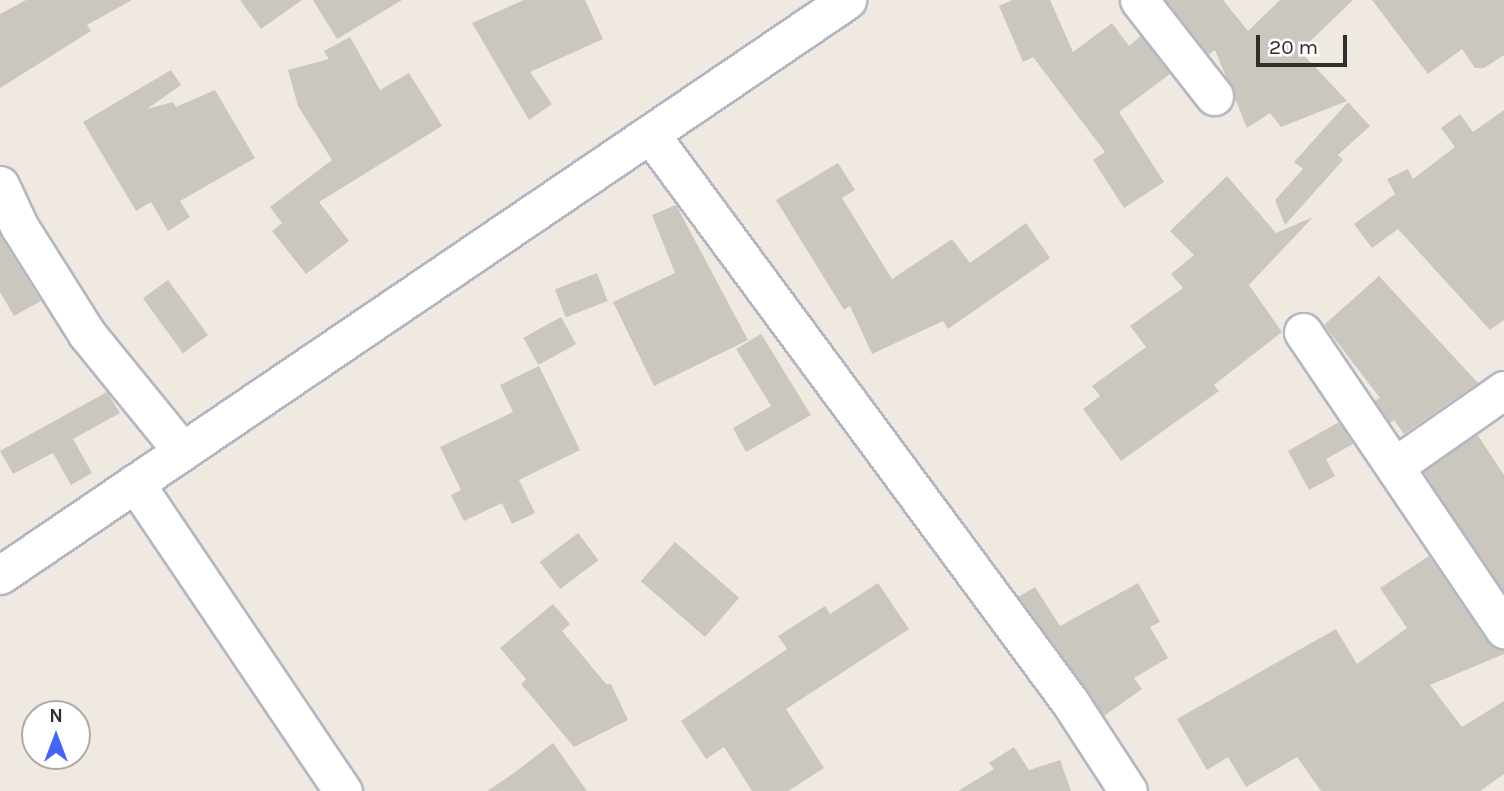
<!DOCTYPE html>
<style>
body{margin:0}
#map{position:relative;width:1504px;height:791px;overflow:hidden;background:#efe9e1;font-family:Karla,sans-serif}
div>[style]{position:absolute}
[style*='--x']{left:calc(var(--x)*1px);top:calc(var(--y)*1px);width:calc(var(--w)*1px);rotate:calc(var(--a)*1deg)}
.building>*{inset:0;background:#cbc7bf;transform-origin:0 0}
.roads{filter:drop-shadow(2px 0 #b4b7c1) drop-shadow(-2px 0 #b4b7c1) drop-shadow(0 2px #b4b7c1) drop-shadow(0 -2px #b4b7c1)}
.minor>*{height:37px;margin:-18.5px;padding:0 18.5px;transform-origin:18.5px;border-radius:18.5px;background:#fff}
span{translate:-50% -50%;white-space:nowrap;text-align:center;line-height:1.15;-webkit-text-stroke:5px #fff;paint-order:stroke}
.north{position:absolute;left:21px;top:700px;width:70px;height:70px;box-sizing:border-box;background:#fff;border:2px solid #ababab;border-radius:50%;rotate:0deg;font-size:19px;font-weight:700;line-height:28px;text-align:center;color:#2e2e2e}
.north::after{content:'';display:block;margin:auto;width:24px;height:32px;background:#4264fb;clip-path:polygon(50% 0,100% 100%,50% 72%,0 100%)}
.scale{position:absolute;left:1256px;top:35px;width:91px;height:32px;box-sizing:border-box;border:4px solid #2e2e2e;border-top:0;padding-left:9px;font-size:21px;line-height:24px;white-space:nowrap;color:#2e2e2e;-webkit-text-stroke:5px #fff;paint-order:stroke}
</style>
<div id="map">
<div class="building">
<i style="clip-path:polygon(26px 0,132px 0,87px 25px,91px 31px,0 88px,0 14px)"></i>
<i style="clip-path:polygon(240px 0,302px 0,261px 29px)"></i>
<i style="clip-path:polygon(313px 0,402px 0,337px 39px)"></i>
<i style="clip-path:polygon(524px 0,585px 0,603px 39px,530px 72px,552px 104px,529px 120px,472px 23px)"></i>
<i style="clip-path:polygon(1012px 0,1050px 0,1073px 52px,1112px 23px,1129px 46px,1141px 36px,1170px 74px,1119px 112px,1164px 182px,1124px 208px,1093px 160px,1105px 152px,1033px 57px,1023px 62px,999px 6px)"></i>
<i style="clip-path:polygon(1166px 0,1223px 0,1248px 31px,1280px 0,1353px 0,1300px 51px,1347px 101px,1281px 127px,1270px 113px,1247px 128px,1215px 50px,1208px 55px)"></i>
<i style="clip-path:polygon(1372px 0,1504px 0,1504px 55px,1484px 68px,1475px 68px,1462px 49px,1428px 74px)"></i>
<i style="clip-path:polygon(350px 37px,380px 90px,409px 73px,442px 126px,319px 202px,349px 241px,306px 274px,272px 231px,282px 223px,270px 207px,332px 160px,298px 106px,288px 70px,329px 59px,324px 51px)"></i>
<i style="clip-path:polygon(171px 70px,181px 85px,147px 109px,173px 102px,176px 107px,215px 90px,255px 158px,180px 201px,190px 217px,168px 231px,151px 202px,136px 211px,83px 122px)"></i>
<i style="clip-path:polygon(1348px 102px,1370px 126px,1338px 155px,1343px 160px,1285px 225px,1275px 200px,1303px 169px,1294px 162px)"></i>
<i style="clip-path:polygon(1504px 110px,1504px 320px,1490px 330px,1398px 229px,1372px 248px,1354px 224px,1395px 194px,1387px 179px,1408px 169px,1413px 179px,1455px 147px,1441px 128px,1460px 114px,1473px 132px)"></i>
<i style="clip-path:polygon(838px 163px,855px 190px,842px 198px,892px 279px,952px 239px,970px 263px,1026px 223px,1050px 258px,948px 329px,943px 321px,872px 354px,850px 306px,844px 310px,776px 200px)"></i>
<i style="clip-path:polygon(1227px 176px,1276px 233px,1313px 217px,1249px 285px,1282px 332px,1214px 385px,1219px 391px,1121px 461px,1083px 409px,1100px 396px,1092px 386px,1146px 347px,1130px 326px,1183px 288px,1171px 274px,1194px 255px,1170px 231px)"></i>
<i style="clip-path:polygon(676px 205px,748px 340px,654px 386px,613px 302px,675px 273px,652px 215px)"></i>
<i style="clip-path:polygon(0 235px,41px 301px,14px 316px,0 292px)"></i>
<i style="left:597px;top:273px;width:30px;height:45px;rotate:69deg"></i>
<i style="clip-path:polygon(1379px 276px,1478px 383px,1404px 434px,1394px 420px,1390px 423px,1375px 401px,1380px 398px,1324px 325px)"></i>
<i style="left:168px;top:280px;width:68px;height:31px;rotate:54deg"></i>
<i style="left:561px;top:317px;width:31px;height:43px;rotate:61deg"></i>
<i style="clip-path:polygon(761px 334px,811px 415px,746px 452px,733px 428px,771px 406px,736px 349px)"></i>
<i style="clip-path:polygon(539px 366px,580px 450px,519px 480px,535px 513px,512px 524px,502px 503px,464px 521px,451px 495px,461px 490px,440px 447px,513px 412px,500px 385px)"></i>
<i style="clip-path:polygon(107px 392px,120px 413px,73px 439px,92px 473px,71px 485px,53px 453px,13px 474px,0 451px)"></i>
<i style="clip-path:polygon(1339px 422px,1353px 444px,1326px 459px,1335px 476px,1309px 490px,1288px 451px)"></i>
<i style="clip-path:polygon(1477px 434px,1504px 475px,1504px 592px,1423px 472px)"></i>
<i style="left:578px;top:533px;width:34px;height:48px;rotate:53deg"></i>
<i style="left:675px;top:542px;width:85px;height:52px;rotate:41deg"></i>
<i style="clip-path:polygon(1429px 556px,1487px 641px,1504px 650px,1504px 654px,1430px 685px,1462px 727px,1504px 701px,1504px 774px,1480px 791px,1321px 791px,1297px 757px,1246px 787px,1228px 757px,1207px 770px,1177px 719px,1336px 629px,1357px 664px,1407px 628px,1380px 588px)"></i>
<i style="clip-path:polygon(878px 583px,909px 629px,786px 709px,824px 768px,788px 791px,752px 791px,724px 747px,706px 759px,681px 721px,787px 649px,778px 636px,825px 606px,830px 614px)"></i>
<i style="clip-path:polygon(1138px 583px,1160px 622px,1150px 627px,1168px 658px,1134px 678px,1142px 689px,1104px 716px,1018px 597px,1035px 587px,1060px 626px)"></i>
<i style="clip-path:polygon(553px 604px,570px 624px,562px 631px,606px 684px,611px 684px,628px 720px,574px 747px,521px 684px,526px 679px,500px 648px)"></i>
<i style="clip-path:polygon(553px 743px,587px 791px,487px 791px,514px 773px)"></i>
<i style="clip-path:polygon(1014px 747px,1029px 770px,1060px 760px,1071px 791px,958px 791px,994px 769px,989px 763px)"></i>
</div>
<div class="roads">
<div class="minor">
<i style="--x:1139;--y:0;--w:122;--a:52"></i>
<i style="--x:650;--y:134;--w:706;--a:53.52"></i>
<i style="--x:1070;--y:702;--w:106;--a:56.9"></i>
<i style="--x:0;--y:185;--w:45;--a:65.1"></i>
<i style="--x:19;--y:226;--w:128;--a:57.8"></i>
<i style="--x:87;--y:334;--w:151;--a:50.9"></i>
<i style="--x:1303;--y:332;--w:359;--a:55.9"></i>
<i style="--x:1395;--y:466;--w:133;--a:-34.9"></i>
<i style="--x:135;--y:483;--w:372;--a:56"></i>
<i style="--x:0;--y:575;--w:1024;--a:-34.17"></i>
</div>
</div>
<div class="north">N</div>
<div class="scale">20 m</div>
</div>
